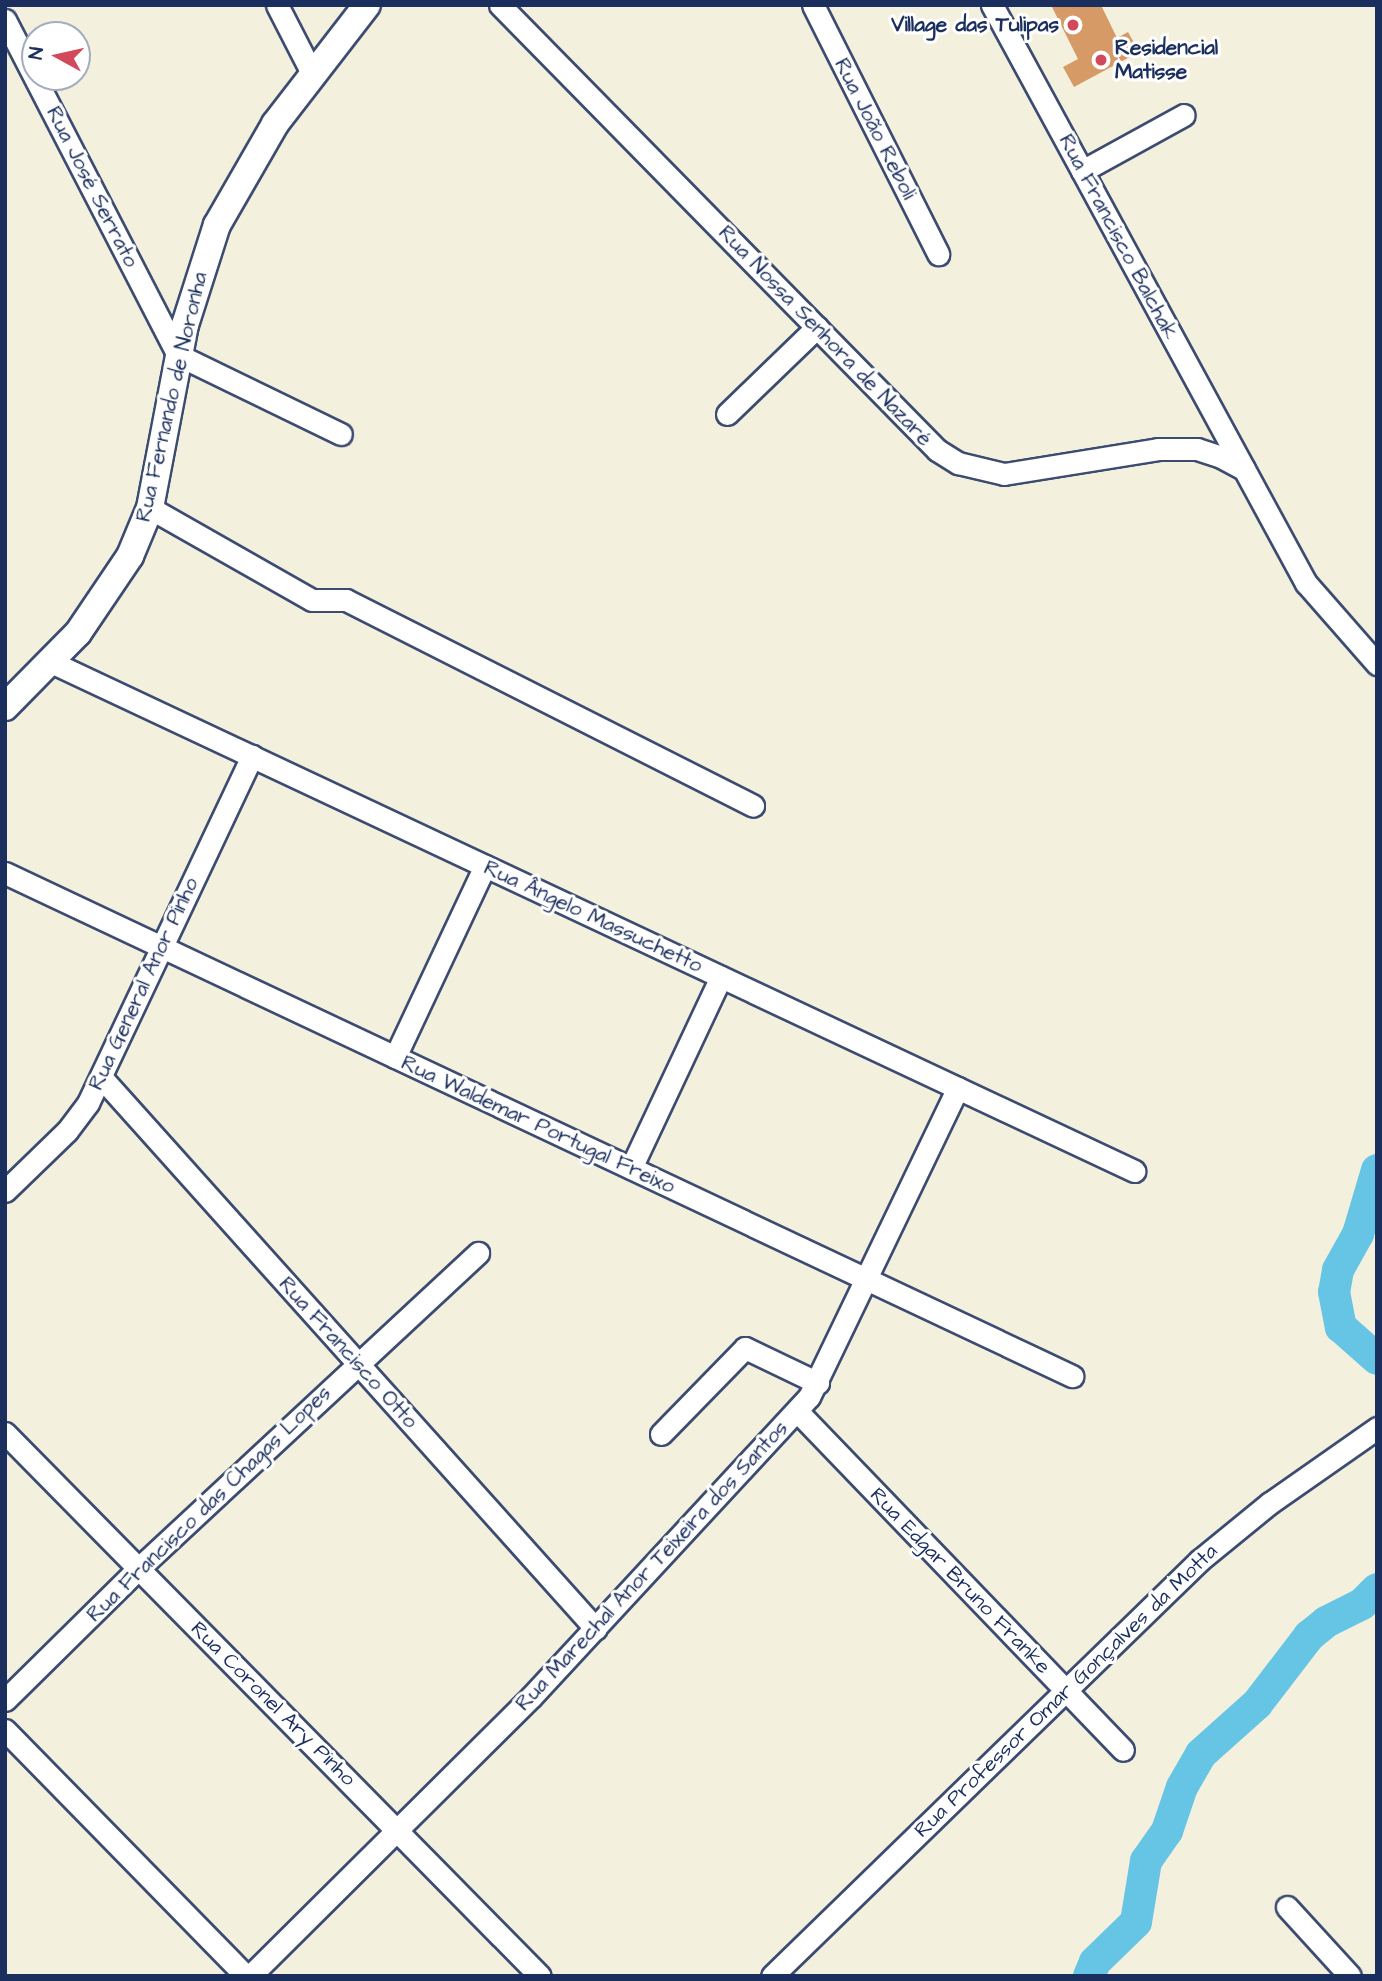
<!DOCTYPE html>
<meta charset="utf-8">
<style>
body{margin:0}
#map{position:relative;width:1382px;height:1981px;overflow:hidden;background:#f4f0de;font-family:"Architects Daughter",sans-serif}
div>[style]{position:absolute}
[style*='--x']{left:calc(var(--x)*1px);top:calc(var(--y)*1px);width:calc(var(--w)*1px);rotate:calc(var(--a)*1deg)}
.river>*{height:32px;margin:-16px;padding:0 16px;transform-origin:16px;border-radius:16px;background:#66c5e4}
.building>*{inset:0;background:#d69a67}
.roads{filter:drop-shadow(2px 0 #3c4c71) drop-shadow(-2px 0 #3c4c71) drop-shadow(0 2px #3c4c71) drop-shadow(0 -2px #3c4c71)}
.minor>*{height:21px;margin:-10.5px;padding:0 10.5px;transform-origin:10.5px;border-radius:10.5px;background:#fff}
.major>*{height:26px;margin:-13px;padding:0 13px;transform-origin:13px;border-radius:13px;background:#fff}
.dots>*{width:19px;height:19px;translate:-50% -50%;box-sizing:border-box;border:4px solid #fff;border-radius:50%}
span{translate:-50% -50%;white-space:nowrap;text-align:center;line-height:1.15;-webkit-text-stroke:6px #fff;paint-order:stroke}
.poi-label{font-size:21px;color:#1b2f5e;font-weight:700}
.right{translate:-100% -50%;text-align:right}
.left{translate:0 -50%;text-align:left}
.street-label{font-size:21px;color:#1b2f5e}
.frame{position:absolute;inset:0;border:7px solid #1b2f5e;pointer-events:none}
.north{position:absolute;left:21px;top:21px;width:70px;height:70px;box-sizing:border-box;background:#fff;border:2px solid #a4acbf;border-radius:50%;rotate:278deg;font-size:19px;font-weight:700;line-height:28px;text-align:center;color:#1b2f5e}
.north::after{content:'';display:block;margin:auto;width:24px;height:32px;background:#d1495b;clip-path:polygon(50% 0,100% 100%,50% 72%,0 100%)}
</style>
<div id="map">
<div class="river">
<i style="--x:1377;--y:1170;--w:67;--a:106.5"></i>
<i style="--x:1358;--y:1234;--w:41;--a:119.1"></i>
<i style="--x:1338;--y:1270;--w:22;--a:100"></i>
<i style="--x:1334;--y:1292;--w:36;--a:79"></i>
<i style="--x:1341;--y:1327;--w:48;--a:41.6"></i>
<i style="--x:1089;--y:1976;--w:15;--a:-67"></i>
<i style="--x:1095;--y:1962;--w:57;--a:-44.3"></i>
<i style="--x:1136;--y:1922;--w:62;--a:-80.7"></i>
<i style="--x:1146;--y:1861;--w:37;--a:-55"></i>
<i style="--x:1167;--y:1831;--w:46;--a:-71.2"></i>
<i style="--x:1182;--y:1787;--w:38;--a:-60"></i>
<i style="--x:1201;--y:1754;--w:75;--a:-41.8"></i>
<i style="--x:1257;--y:1704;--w:86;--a:-52.6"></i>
<i style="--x:1309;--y:1636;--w:22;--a:-39"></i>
<i style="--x:1326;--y:1622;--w:40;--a:-26.6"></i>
<i style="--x:1362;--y:1604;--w:21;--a:-45"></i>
</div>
<div class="building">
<i style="clip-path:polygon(1051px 5px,1101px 5px,1117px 38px,1128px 32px,1139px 52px,1074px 87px,1063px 67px,1078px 59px)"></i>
</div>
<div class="roads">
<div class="minor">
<i style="--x:277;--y:5;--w:79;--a:62.8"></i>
<i style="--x:500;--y:5;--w:624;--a:45.52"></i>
<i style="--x:937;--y:450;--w:25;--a:32"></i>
<i style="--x:958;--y:463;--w:47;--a:13.4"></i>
<i style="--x:1004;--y:474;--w:156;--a:-9.2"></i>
<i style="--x:1158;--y:449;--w:39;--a:0"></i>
<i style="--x:1197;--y:449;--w:25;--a:18"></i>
<i style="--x:1221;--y:457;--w:26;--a:28"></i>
<i style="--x:1244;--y:469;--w:130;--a:61.5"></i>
<i style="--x:1306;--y:583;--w:108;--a:48.8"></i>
<i style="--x:813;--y:5;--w:279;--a:63.3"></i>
<i style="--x:992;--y:5;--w:528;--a:61.49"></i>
<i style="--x:5;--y:20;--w:377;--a:62.7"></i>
<i style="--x:178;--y:355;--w:181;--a:25.9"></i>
<i style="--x:1082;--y:171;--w:116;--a:-28.8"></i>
<i style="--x:727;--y:414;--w:125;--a:-44"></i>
<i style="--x:150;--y:508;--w:186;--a:29.6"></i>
<i style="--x:312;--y:600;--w:34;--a:0"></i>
<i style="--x:346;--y:600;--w:456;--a:26.8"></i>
<i style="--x:51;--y:662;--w:1197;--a:25.17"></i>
<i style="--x:5;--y:873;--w:1180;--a:25.24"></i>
<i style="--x:395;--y:1057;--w:211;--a:-64.8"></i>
<i style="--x:101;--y:1077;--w:741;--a:48.12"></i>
<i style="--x:631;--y:1168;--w:211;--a:-64.8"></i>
<i style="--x:5;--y:1191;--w:86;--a:-44.1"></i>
<i style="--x:67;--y:1131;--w:35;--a:-53"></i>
<i style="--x:88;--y:1103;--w:384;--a:-64.7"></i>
<i style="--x:797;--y:1411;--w:470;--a:46.1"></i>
<i style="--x:5;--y:1433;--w:762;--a:45.43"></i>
<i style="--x:661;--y:1434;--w:120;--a:-45.7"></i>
<i style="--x:745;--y:1348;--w:81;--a:25.6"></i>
<i style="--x:5;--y:1700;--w:188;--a:-44.6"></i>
<i style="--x:139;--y:1568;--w:463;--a:-42.9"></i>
<i style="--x:5;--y:1730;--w:344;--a:45.6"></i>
<i style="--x:1287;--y:1907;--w:93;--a:47.6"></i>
<i style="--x:250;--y:1976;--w:396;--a:-44.8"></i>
<i style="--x:531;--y:1697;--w:409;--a:-47.2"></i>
<i style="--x:809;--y:1397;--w:343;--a:-64.3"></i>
<i style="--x:772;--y:1976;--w:597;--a:-44.19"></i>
<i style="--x:1200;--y:1560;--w:90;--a:-39.2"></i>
<i style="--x:1270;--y:1503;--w:131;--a:-35"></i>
</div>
<div class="major">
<i style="--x:5;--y:707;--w:104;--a:-45.4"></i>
<i style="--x:78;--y:633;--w:93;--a:-56"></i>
<i style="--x:130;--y:556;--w:52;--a:-67.4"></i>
<i style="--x:150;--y:508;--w:186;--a:-79.2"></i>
<i style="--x:185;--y:325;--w:105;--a:-72.3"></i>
<i style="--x:217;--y:225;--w:116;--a:-60.1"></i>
<i style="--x:275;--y:124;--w:150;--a:-52.3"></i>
</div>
</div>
<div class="dots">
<i style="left:1073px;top:25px;background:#d1495b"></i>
<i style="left:1101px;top:60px;background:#d1495b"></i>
</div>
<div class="poi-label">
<span class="right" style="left:1059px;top:25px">Village das Tulipas</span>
<span class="left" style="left:1115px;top:60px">Residencial<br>Matisse</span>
</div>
<div class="street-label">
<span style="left:875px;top:129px;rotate:63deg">Rua João Reboli</span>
<span style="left:92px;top:187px;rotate:63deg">Rua José Serrato</span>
<span style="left:1118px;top:237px;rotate:62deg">Rua Francisco Balchak</span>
<span style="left:825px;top:336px;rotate:46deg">Rua Nossa Senhora de Nazaré</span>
<span style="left:172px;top:397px;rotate:-77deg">Rua Fernando de Noronha</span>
<span style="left:593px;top:917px;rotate:25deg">Rua Ângelo Massuchetto</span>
<span style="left:144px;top:984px;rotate:-65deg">Rua General Anor Pinho</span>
<span style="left:538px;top:1125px;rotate:25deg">Rua Waldemar Portugal Freixo</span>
<span style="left:348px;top:1353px;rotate:48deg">Rua Francisco Otto</span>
<span style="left:209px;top:1504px;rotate:-44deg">Rua Francisco das Chagas Lopes</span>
<span style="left:652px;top:1566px;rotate:-47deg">Rua Marechal Anor Teixeira dos Santos</span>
<span style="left:960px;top:1581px;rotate:46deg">Rua Edgar Bruno Franke</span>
<span style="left:1066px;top:1691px;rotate:-44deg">Rua Professor Omar Gonçalves da Motta</span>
<span style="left:273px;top:1704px;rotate:45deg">Rua Coronel Ary Pinho</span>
</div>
<div class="frame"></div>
<div class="north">N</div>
</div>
